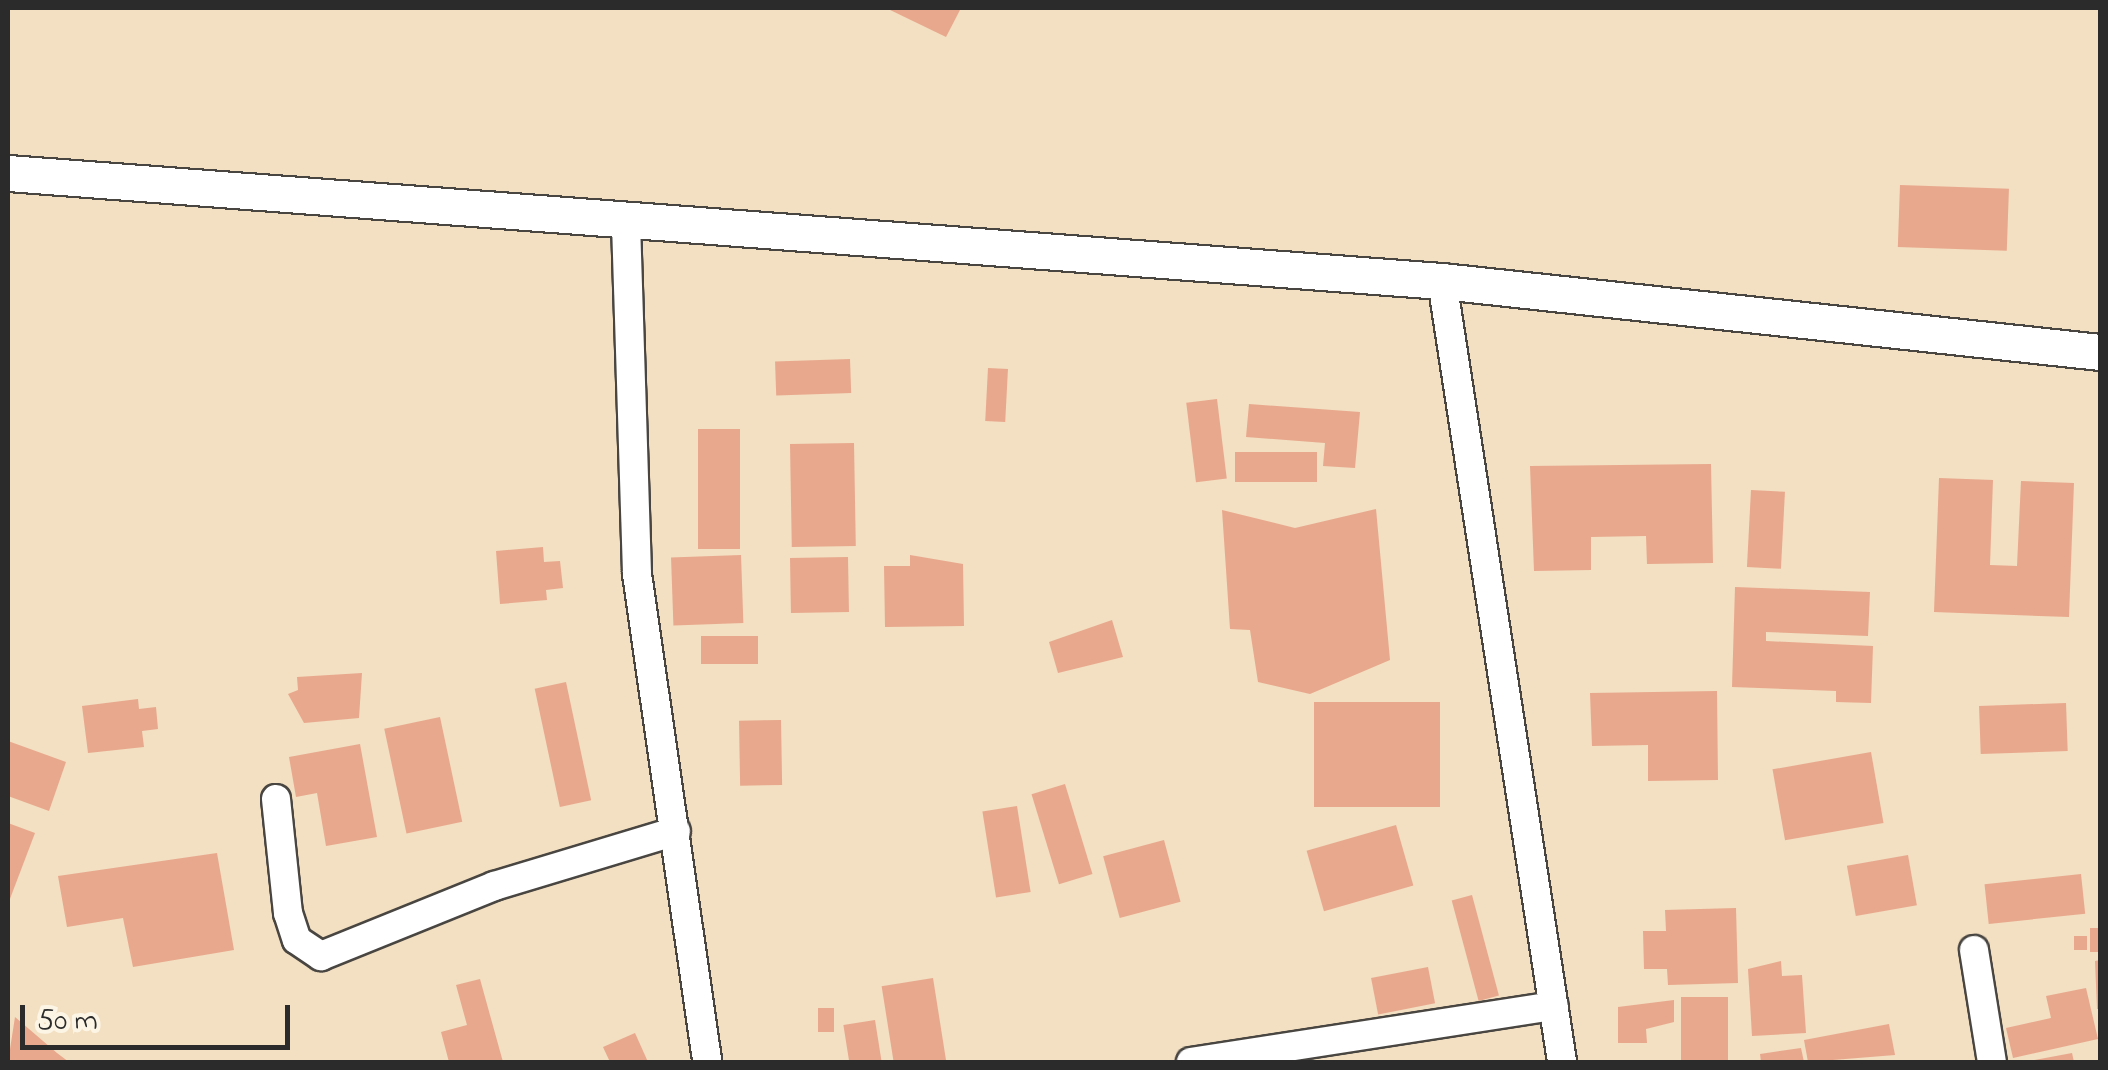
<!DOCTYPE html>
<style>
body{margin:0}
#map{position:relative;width:2108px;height:1070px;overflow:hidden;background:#f3dfc1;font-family:"Indie Flower",sans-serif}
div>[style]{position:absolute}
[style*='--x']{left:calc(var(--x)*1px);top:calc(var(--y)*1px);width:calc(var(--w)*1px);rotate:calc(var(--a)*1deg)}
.building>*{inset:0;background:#e8a88d;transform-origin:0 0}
.roads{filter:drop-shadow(2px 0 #494642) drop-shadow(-2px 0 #494642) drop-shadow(0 2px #494642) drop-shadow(0 -2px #494642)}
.minor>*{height:28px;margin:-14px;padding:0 14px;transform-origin:14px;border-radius:14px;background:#fff}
.tertiary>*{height:35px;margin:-17.5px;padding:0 17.5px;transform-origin:17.5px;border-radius:17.5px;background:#fff}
span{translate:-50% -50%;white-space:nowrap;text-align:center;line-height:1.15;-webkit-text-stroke:8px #fcf5e5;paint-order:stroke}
.frame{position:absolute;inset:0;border:10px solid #2b2b2b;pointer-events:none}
.scale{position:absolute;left:20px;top:1005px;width:270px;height:45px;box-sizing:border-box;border:5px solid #2b2b2b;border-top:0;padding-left:12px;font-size:30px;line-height:35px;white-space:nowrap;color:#2b2b2b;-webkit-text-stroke:8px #fcf5e5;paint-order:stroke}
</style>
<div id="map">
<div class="building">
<i style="clip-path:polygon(886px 8px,961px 8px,946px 37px)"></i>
<i style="left:1900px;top:185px;width:109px;height:62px;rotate:2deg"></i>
<i style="left:850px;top:359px;width:34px;height:75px;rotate:88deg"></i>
<i style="left:988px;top:368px;width:20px;height:53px;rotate:3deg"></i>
<i style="left:1217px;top:399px;width:80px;height:31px;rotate:83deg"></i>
<i style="clip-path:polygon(1249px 404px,1360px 412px,1355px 468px,1323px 466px,1325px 443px,1246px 437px)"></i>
<i style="left:740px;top:429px;width:120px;height:42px;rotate:90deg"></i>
<i style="left:854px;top:443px;width:103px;height:64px;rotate:89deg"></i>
<i style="left:1235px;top:452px;width:82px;height:30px"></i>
<i style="clip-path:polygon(1711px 464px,1713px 563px,1647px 564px,1646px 536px,1591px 537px,1591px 570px,1534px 571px,1530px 466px)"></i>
<i style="clip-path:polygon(1939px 478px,1993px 480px,1990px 565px,2017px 566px,2021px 481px,2074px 483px,2069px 617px,1934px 612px)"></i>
<i style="left:1751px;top:490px;width:34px;height:77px;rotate:3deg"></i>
<i style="clip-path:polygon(1376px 509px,1390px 660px,1310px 694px,1258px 682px,1250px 630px,1230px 629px,1222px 510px,1295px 528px)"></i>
<i style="clip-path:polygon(543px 547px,544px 562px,560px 561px,563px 588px,546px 590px,547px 600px,500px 604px,496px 551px)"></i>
<i style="left:741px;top:555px;width:68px;height:70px;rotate:88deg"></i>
<i style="clip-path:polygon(910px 555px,963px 564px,964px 626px,885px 627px,884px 566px,910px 566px)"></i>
<i style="left:848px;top:557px;width:55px;height:58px;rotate:89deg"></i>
<i style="clip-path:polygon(1735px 587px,1870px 592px,1868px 636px,1766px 632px,1766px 641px,1873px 646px,1871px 703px,1836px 702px,1836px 691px,1732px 687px)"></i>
<i style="clip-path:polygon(1112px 620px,1123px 657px,1058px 673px,1049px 642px)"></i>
<i style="left:758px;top:636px;width:28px;height:57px;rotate:90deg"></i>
<i style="clip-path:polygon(362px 673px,359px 718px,304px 723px,288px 694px,298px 690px,297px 677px)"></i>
<i style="left:566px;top:682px;width:121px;height:32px;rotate:78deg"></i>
<i style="clip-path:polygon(1590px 693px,1717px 691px,1718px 780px,1648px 781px,1648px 745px,1592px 746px)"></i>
<i style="clip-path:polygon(138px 699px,139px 709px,156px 707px,158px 729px,142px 731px,144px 747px,88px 753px,82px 706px)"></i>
<i style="left:1314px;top:702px;width:126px;height:105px"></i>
<i style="left:2066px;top:703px;width:48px;height:87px;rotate:88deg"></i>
<i style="left:440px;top:717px;width:107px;height:57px;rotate:78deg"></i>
<i style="left:781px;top:720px;width:65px;height:42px;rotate:89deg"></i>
<i style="clip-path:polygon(8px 741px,66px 762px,49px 811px,8px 796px)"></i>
<i style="clip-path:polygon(360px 744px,377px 837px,326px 846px,317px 793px,296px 797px,289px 757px)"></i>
<i style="left:1871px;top:752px;width:72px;height:100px;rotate:80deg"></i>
<i style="left:1065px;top:784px;width:94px;height:35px;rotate:73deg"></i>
<i style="left:1017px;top:806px;width:87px;height:35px;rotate:81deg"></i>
<i style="clip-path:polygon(8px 823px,35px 833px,8px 904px)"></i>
<i style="left:1396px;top:825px;width:63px;height:93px;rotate:74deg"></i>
<i style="left:1164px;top:840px;width:64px;height:63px;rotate:75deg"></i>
<i style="clip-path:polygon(217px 853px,234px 950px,133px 967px,123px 918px,67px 927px,58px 876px)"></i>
<i style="left:1908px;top:855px;width:51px;height:62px;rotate:80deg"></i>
<i style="left:2081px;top:874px;width:40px;height:97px;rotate:84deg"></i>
<i style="left:1472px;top:895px;width:104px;height:21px;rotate:75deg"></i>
<i style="clip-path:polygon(1736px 908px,1738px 983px,1668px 985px,1667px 969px,1644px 969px,1643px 931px,1666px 931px,1665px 910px)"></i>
<i style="left:2090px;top:928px;width:10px;height:24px"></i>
<i style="left:2074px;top:936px;width:13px;height:14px"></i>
<i style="clip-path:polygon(2100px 960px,2100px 1009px,2097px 1009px,2095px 961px)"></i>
<i style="clip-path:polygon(1781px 961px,1782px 976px,1802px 975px,1806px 1033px,1752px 1036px,1748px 969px)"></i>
<i style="left:1428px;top:967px;width:37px;height:58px;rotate:79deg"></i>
<i style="left:933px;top:978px;width:85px;height:52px;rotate:81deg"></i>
<i style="clip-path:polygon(480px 979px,503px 1062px,449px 1062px,441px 1032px,467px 1025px,456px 985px)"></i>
<i style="clip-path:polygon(2086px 988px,2098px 1039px,2013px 1058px,2006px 1028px,2051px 1018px,2046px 996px)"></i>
<i style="left:1681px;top:997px;width:47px;height:65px"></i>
<i style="clip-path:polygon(1674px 1000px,1674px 1022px,1646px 1029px,1647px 1043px,1618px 1043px,1618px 1007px)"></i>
<i style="left:818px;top:1008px;width:16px;height:24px"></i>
<i style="clip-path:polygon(15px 1017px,57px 1053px,69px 1062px,8px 1062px)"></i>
<i style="left:875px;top:1020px;width:43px;height:32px;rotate:81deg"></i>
<i style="clip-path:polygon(1889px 1024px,1895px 1055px,1808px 1062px,1804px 1040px)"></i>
<i style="clip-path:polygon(635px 1033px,648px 1062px,610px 1062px,603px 1047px)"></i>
<i style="clip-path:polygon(1801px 1048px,1804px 1062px,1761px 1062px,1760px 1054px)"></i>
<i style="clip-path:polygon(2072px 1053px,2074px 1062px,2029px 1062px,2029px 1061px)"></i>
</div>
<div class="roads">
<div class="minor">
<i style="--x:626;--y:223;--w:351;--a:88.2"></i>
<i style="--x:637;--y:574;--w:493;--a:81.8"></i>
<i style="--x:1442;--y:281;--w:790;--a:81.26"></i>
<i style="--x:276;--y:799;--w:115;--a:84"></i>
<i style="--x:288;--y:913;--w:28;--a:72"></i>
<i style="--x:297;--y:940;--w:29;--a:34"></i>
<i style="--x:321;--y:956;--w:187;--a:-22"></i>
<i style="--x:494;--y:886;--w:190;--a:-16.8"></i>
<i style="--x:1974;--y:950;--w:113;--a:80.9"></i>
<i style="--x:1191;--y:1062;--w:367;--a:-8.8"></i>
</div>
<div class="tertiary">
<i style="--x:8;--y:173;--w:1438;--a:4.31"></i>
<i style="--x:1442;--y:281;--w:662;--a:6.16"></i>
</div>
</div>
<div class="frame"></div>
<div class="scale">50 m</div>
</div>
